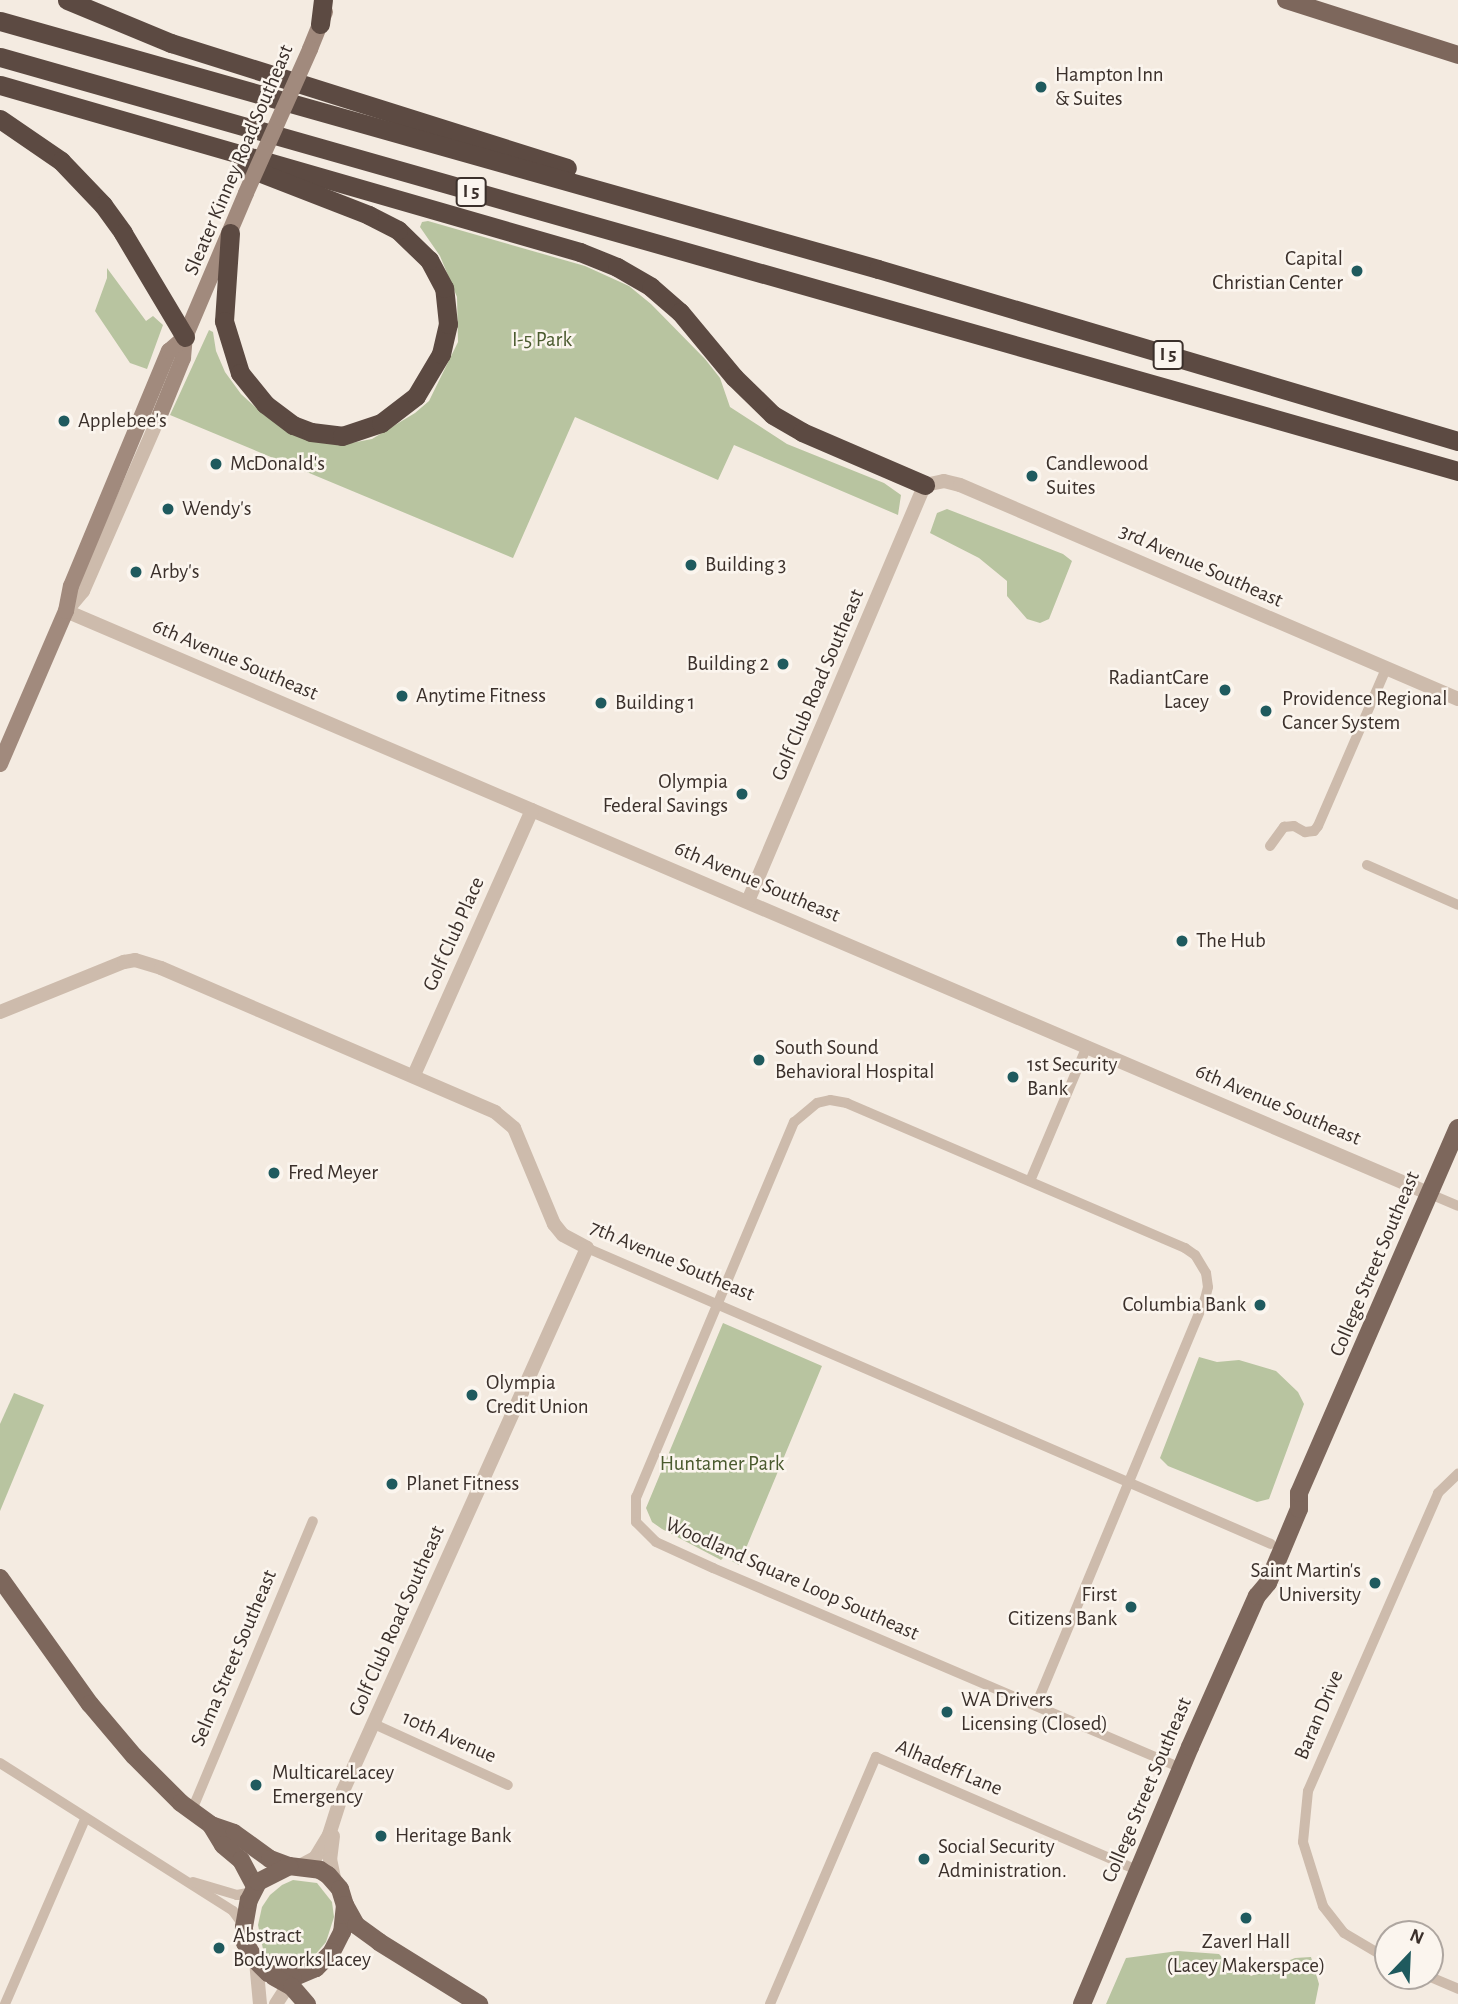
<!DOCTYPE html>
<style>
body{margin:0}
#map{position:relative;width:1458px;height:2004px;overflow:hidden;background:#f4ebe1;font-family:"Alegreya Sans",sans-serif}
div>[style]{position:absolute}
[style*='--x']{left:calc(var(--x)*1px);top:calc(var(--y)*1px);width:calc(var(--w)*1px);rotate:calc(var(--a)*1deg)}
.green>*{inset:0;background:#b8c4a0}
.minor>*{height:10px;margin:-5px;padding:0 5px;transform-origin:5px;border-radius:5px;background:#cdbbac}
.tertiary>*{height:14px;margin:-7px;padding:0 7px;transform-origin:7px;border-radius:7px;background:#cdbbac}
.secondary>*{height:16px;margin:-8px;padding:0 8px;transform-origin:8px;border-radius:8px;background:#a18a7d}
.primary>*{height:18px;margin:-9px;padding:0 9px;transform-origin:9px;border-radius:9px;background:#7d675c}
.motorway>*{height:19px;margin:-9.5px;padding:0 9.5px;transform-origin:9.5px;border-radius:9.5px;background:#5c4a42}
.secondary-bridge>*{height:16px;margin:-8px;padding:0 8px;transform-origin:8px;border-radius:8px;background:#a18a7d}
.dots>*{width:19px;height:19px;translate:-50% -50%;box-sizing:border-box;border:4px solid #fbf5ee;border-radius:50%}
span{translate:-50% -50%;white-space:nowrap;text-align:center;line-height:1.15;-webkit-text-stroke:5px #fbf5ee;paint-order:stroke}
.shield-label span{padding:2px 5px;background:#fbf5ee;border:2px solid;border-radius:5px;-webkit-text-stroke-width:0}
.shield-label{font-size:19px;color:#3b302b;font-weight:700}
.poi-label{font-size:21px;color:#3b302b}
.left{translate:0 -50%;text-align:left}
.right{translate:-100% -50%;text-align:right}
.street-label{font-size:21px;color:#3b302b}
.park-label{font-size:21px;color:#4a5a2e}
.north{position:absolute;left:1374px;top:1920px;width:70px;height:70px;box-sizing:border-box;background:#fbf5ee;border:2px solid #aea6a0;border-radius:50%;rotate:23deg;font-size:19px;font-weight:700;line-height:28px;text-align:center;color:#3b302b}
.north::after{content:'';display:block;margin:auto;width:24px;height:32px;background:#1f5a5e;clip-path:polygon(50% 0,100% 100%,50% 72%,0 100%)}
</style>
<div id="map">
<div class="green">
<i style="clip-path:polygon(428px 221px,585px 266px,629px 286px,651px 304px,705px 359px,720px 378px,730px 407px,787px 444px,884px 483px,901px 495px,898px 515px,734px 445px,718px 480px,575px 417px,513px 558px,170px 415px,209px 330px,213px 332px,216px 351px,225px 372px,241px 394px,264px 415px,305px 438px,341px 445px,372px 439px,415px 413px,429px 401px,458px 342px,457px 297px,440px 256px,420px 227px,422px 222px)"></i>
<i style="clip-path:polygon(107px 268px,146px 321px,153px 316px,163px 325px,147px 369px,130px 363px,95px 311px,107px 278px)"></i>
<i style="clip-path:polygon(947px 509px,1063px 554px,1072px 561px,1049px 619px,1040px 623px,1027px 619px,1007px 596px,1007px 581px,979px 558px,930px 533px,937px 513px)"></i>
<i style="clip-path:polygon(723px 1323px,822px 1366px,739px 1565px,724px 1557px,721px 1560px,662px 1529px,652px 1522px,646px 1508px)"></i>
<i style="clip-path:polygon(1199px 1357px,1217px 1362px,1239px 1360px,1276px 1371px,1298px 1392px,1304px 1404px,1269px 1499px,1257px 1502px,1168px 1466px,1160px 1458px)"></i>
<i style="clip-path:polygon(14px 1393px,44px 1405px,0 1511px,0 1424px)"></i>
<i style="clip-path:polygon(293px 1880px,317px 1883px,332px 1902px,334px 1917px,326px 1942px,314px 1956px,292px 1966px,270px 1959px,263px 1949px,258px 1925px,262px 1907px,270px 1895px,282px 1885px)"></i>
<i style="clip-path:polygon(1178px 1951px,1219px 1954px,1227px 1963px,1240px 1965px,1251px 1976px,1295px 1958px,1311px 1957px,1319px 1984px,1315px 2004px,1106px 2004px,1126px 1958px)"></i>
</div>
<div class="minor">
<i style="--x:1270;--y:846;--w:24;--a:-54"></i>
<i style="--x:1284;--y:827;--w:10;--a:-6"></i>
<i style="--x:1294;--y:826;--w:13;--a:29"></i>
<i style="--x:1305;--y:832;--w:9;--a:-6"></i>
<i style="--x:1314;--y:831;--w:6;--a:-51"></i>
<i style="--x:1318;--y:826;--w:171;--a:-66.6"></i>
<i style="--x:1367;--y:865;--w:99;--a:23.7"></i>
<i style="--x:1030;--y:1181;--w:147;--a:-67.1"></i>
<i style="--x:1430;--y:1194;--w:30;--a:23"></i>
<i style="--x:587;--y:1248;--w:745;--a:23.4"></i>
<i style="--x:1036;--y:1705;--w:440;--a:-67.4"></i>
<i style="--x:1205;--y:1299;--w:12;--a:-76"></i>
<i style="--x:1208;--y:1287;--w:14;--a:-98"></i>
<i style="--x:1206;--y:1273;--w:21;--a:-121"></i>
<i style="--x:1195;--y:1255;--w:12;--a:-145"></i>
<i style="--x:1185;--y:1248;--w:368;--a:-156.8"></i>
<i style="--x:847;--y:1103;--w:17;--a:-170"></i>
<i style="--x:830;--y:1100;--w:13;--a:167"></i>
<i style="--x:817;--y:1103;--w:30;--a:140"></i>
<i style="--x:794;--y:1122;--w:407;--a:112.8"></i>
<i style="--x:636;--y:1497;--w:25;--a:90"></i>
<i style="--x:636;--y:1522;--w:28;--a:45"></i>
<i style="--x:656;--y:1542;--w:63;--a:24.5"></i>
<i style="--x:713;--y:1568;--w:509;--a:23.14"></i>
<i style="--x:374;--y:1724;--w:147;--a:24.5"></i>
<i style="--x:0;--y:1763;--w:276;--a:32.4"></i>
<i style="--x:233;--y:1911;--w:19;--a:54"></i>
<i style="--x:192;--y:1810;--w:313;--a:-67.3"></i>
<i style="--x:193;--y:1882;--w:46;--a:16.5"></i>
<i style="--x:237;--y:1895;--w:15;--a:-11"></i>
<i style="--x:1388;--y:1959;--w:51;--a:-149.4"></i>
<i style="--x:1344;--y:1933;--w:34;--a:-128"></i>
<i style="--x:1323;--y:1906;--w:67;--a:-107.4"></i>
<i style="--x:1303;--y:1842;--w:51;--a:-84.4"></i>
<i style="--x:1308;--y:1791;--w:325;--a:-66.4"></i>
<i style="--x:1438;--y:1493;--w:28;--a:-44"></i>
<i style="--x:1428;--y:1976;--w:33;--a:23"></i>
<i style="--x:5;--y:2004;--w:202;--a:-66.6"></i>
<i style="--x:770;--y:2004;--w:269;--a:-66.8"></i>
<i style="--x:876;--y:1757;--w:284;--a:23.4"></i>
</div>
<div class="tertiary">
<i style="--x:159;--y:417;--w:190;--a:113.6"></i>
<i style="--x:83;--y:591;--w:26;--a:130"></i>
<i style="--x:66;--y:611;--w:1483;--a:23.14"></i>
<i style="--x:748;--y:901;--w:452;--a:-67"></i>
<i style="--x:925;--y:485;--w:19;--a:-12"></i>
<i style="--x:944;--y:481;--w:16;--a:14"></i>
<i style="--x:960;--y:485;--w:542;--a:23.25"></i>
<i style="--x:0;--y:1012;--w:134;--a:-22"></i>
<i style="--x:124;--y:962;--w:11;--a:-10"></i>
<i style="--x:135;--y:960;--w:27;--a:17"></i>
<i style="--x:161;--y:968;--w:364;--a:23.3"></i>
<i style="--x:495;--y:1112;--w:25;--a:40"></i>
<i style="--x:514;--y:1128;--w:104;--a:67.4"></i>
<i style="--x:554;--y:1224;--w:14;--a:51"></i>
<i style="--x:563;--y:1235;--w:27;--a:28"></i>
<i style="--x:587;--y:1248;--w:595;--a:114.2"></i>
<i style="--x:343;--y:1791;--w:46;--a:107.7"></i>
<i style="--x:329;--y:1835;--w:27;--a:121"></i>
<i style="--x:315;--y:1858;--w:17;--a:152"></i>
<i style="--x:414;--y:1075;--w:290;--a:-66"></i>
<i style="--x:333;--y:1836;--w:23;--a:97"></i>
<i style="--x:330;--y:1859;--w:24;--a:78"></i>
<i style="--x:256;--y:1961;--w:43;--a:84.7"></i>
<i style="--x:276;--y:2004;--w:30;--a:-57"></i>
</div>
<div class="secondary">
<i style="--x:310;--y:49;--w:40;--a:-68"></i>
<i style="--x:159;--y:417;--w:64;--a:-67.9"></i>
<i style="--x:183;--y:358;--w:21;--a:-85"></i>
<i style="--x:185;--y:337;--w:156;--a:-67"></i>
<i style="--x:0;--y:764;--w:167;--a:-66.7"></i>
<i style="--x:66;--y:611;--w:25;--a:-79"></i>
<i style="--x:71;--y:586;--w:255;--a:-67.4"></i>
<i style="--x:169;--y:351;--w:21;--a:-41"></i>
</div>
<div class="primary">
<i style="--x:1286;--y:0;--w:181;--a:17.7"></i>
<i style="--x:0;--y:1578;--w:155;--a:54.5"></i>
<i style="--x:90;--y:1704;--w:68;--a:49.8"></i>
<i style="--x:134;--y:1756;--w:66;--a:45"></i>
<i style="--x:181;--y:1803;--w:37;--a:36"></i>
<i style="--x:211;--y:1825;--w:24;--a:19"></i>
<i style="--x:234;--y:1833;--w:44;--a:35.8"></i>
<i style="--x:270;--y:1859;--w:20;--a:20"></i>
<i style="--x:211;--y:1825;--w:23;--a:59"></i>
<i style="--x:223;--y:1845;--w:23;--a:40"></i>
<i style="--x:241;--y:1860;--w:30;--a:62"></i>
<i style="--x:289;--y:1866;--w:31;--a:7"></i>
<i style="--x:320;--y:1870;--w:9;--a:32"></i>
<i style="--x:328;--y:1875;--w:18;--a:49"></i>
<i style="--x:340;--y:1889;--w:17;--a:73"></i>
<i style="--x:345;--y:1905;--w:27;--a:96"></i>
<i style="--x:342;--y:1932;--w:22;--a:117"></i>
<i style="--x:332;--y:1952;--w:23;--a:135"></i>
<i style="--x:316;--y:1968;--w:25;--a:157"></i>
<i style="--x:293;--y:1978;--w:25;--a:-169"></i>
<i style="--x:268;--y:1973;--w:17;--a:-135"></i>
<i style="--x:256;--y:1961;--w:21;--a:-121"></i>
<i style="--x:245;--y:1943;--w:16;--a:-94"></i>
<i style="--x:244;--y:1927;--w:27;--a:-80"></i>
<i style="--x:249;--y:1900;--w:20;--a:-63"></i>
<i style="--x:258;--y:1882;--w:35;--a:-27"></i>
<i style="--x:345;--y:1905;--w:23;--a:61"></i>
<i style="--x:356;--y:1925;--w:29;--a:36"></i>
<i style="--x:379;--y:1942;--w:118;--a:31.8"></i>
<i style="--x:274;--y:1977;--w:21;--a:29"></i>
<i style="--x:292;--y:1987;--w:23;--a:49"></i>
<i style="--x:1082;--y:2004;--w:279;--a:-67.2"></i>
<i style="--x:1190;--y:1747;--w:165;--a:-66.1"></i>
<i style="--x:1257;--y:1596;--w:17;--a:-50"></i>
<i style="--x:1268;--y:1583;--w:80;--a:-67.3"></i>
<i style="--x:1299;--y:1509;--w:16;--a:-90"></i>
<i style="--x:1299;--y:1493;--w:398;--a:-66.5"></i>
</div>
<div class="motorway">
<i style="--x:67;--y:0;--w:113;--a:22.5"></i>
<i style="--x:171;--y:43;--w:415;--a:17.5"></i>
<i style="--x:0;--y:21;--w:912;--a:15.77"></i>
<i style="--x:878;--y:269;--w:605;--a:16.52"></i>
<i style="--x:320;--y:24;--w:24;--a:-83"></i>
<i style="--x:0;--y:57;--w:1516;--a:15.85"></i>
<i style="--x:0;--y:85;--w:604;--a:16.06"></i>
<i style="--x:580;--y:252;--w:40;--a:22"></i>
<i style="--x:617;--y:267;--w:39;--a:30"></i>
<i style="--x:651;--y:287;--w:38;--a:41"></i>
<i style="--x:680;--y:312;--w:85;--a:50.3"></i>
<i style="--x:734;--y:377;--w:54;--a:44.3"></i>
<i style="--x:773;--y:415;--w:34;--a:30"></i>
<i style="--x:802;--y:432;--w:134;--a:23.3"></i>
<i style="--x:0;--y:119;--w:74;--a:34.5"></i>
<i style="--x:61;--y:161;--w:61;--a:46.3"></i>
<i style="--x:103;--y:205;--w:34;--a:54"></i>
<i style="--x:123;--y:233;--w:121;--a:59.2"></i>
<i style="--x:230;--y:233;--w:88;--a:93.9"></i>
<i style="--x:224;--y:321;--w:54;--a:72.9"></i>
<i style="--x:240;--y:373;--w:40;--a:51"></i>
<i style="--x:265;--y:404;--w:35;--a:37"></i>
<i style="--x:293;--y:425;--w:19;--a:21"></i>
<i style="--x:311;--y:432;--w:31;--a:7"></i>
<i style="--x:342;--y:436;--w:41;--a:-18.4"></i>
<i style="--x:381;--y:423;--w:44;--a:-37.6"></i>
<i style="--x:416;--y:396;--w:49;--a:-59.2"></i>
<i style="--x:441;--y:354;--w:31;--a:-77"></i>
<i style="--x:448;--y:324;--w:36;--a:-96"></i>
<i style="--x:444;--y:288;--w:32;--a:-118"></i>
<i style="--x:429;--y:260;--w:43;--a:-135.9"></i>
<i style="--x:398;--y:230;--w:33;--a:-153"></i>
<i style="--x:369;--y:215;--w:132;--a:-158.7"></i>
</div>
<div class="secondary-bridge">
<i style="--x:246;--y:193;--w:158;--a:-66"></i>
</div>
<div class="dots">
<i style="left:1041px;top:87px;background:#1f5a5e"></i>
<i style="left:1357px;top:271px;background:#1f5a5e"></i>
<i style="left:64px;top:421px;background:#1f5a5e"></i>
<i style="left:216px;top:464px;background:#1f5a5e"></i>
<i style="left:1032px;top:476px;background:#1f5a5e"></i>
<i style="left:168px;top:509px;background:#1f5a5e"></i>
<i style="left:691px;top:565px;background:#1f5a5e"></i>
<i style="left:136px;top:572px;background:#1f5a5e"></i>
<i style="left:783px;top:664px;background:#1f5a5e"></i>
<i style="left:1225px;top:690px;background:#1f5a5e"></i>
<i style="left:402px;top:696px;background:#1f5a5e"></i>
<i style="left:601px;top:703px;background:#1f5a5e"></i>
<i style="left:1266px;top:711px;background:#1f5a5e"></i>
<i style="left:742px;top:794px;background:#1f5a5e"></i>
<i style="left:1182px;top:941px;background:#1f5a5e"></i>
<i style="left:759px;top:1060px;background:#1f5a5e"></i>
<i style="left:1013px;top:1077px;background:#1f5a5e"></i>
<i style="left:274px;top:1173px;background:#1f5a5e"></i>
<i style="left:1260px;top:1305px;background:#1f5a5e"></i>
<i style="left:472px;top:1395px;background:#1f5a5e"></i>
<i style="left:392px;top:1484px;background:#1f5a5e"></i>
<i style="left:1375px;top:1583px;background:#1f5a5e"></i>
<i style="left:1131px;top:1607px;background:#1f5a5e"></i>
<i style="left:947px;top:1712px;background:#1f5a5e"></i>
<i style="left:256px;top:1785px;background:#1f5a5e"></i>
<i style="left:381px;top:1836px;background:#1f5a5e"></i>
<i style="left:924px;top:1859px;background:#1f5a5e"></i>
<i style="left:1246px;top:1918px;background:#1f5a5e"></i>
<i style="left:219px;top:1948px;background:#1f5a5e"></i>
</div>
<div class="shield-label">
<span style="left:471px;top:192px">I 5</span>
<span style="left:1168px;top:355px">I 5</span>
</div>
<div class="poi-label">
<span class="left" style="left:1055px;top:87px">Hampton Inn<br>&amp; Suites</span>
<span class="right" style="left:1343px;top:271px">Capital<br>Christian Center</span>
<span class="left" style="left:78px;top:421px">Applebee's</span>
<span class="left" style="left:230px;top:464px">McDonald's</span>
<span class="left" style="left:1046px;top:476px">Candlewood<br>Suites</span>
<span class="left" style="left:182px;top:509px">Wendy's</span>
<span class="left" style="left:705px;top:565px">Building 3</span>
<span class="left" style="left:150px;top:572px">Arby's</span>
<span class="right" style="left:769px;top:664px">Building 2</span>
<span class="right" style="left:1209px;top:690px">RadiantCare<br>Lacey</span>
<span class="left" style="left:416px;top:696px">Anytime Fitness</span>
<span class="left" style="left:1282px;top:711px">Providence Regional<br>Cancer System</span>
<span class="left" style="left:615px;top:703px">Building 1</span>
<span class="right" style="left:728px;top:794px">Olympia<br>Federal Savings</span>
<span class="left" style="left:1196px;top:941px">The Hub</span>
<span class="left" style="left:775px;top:1060px">South Sound<br>Behavioral Hospital</span>
<span class="left" style="left:1027px;top:1077px">1st Security<br>Bank</span>
<span class="left" style="left:288px;top:1173px">Fred Meyer</span>
<span class="right" style="left:1246px;top:1305px">Columbia Bank</span>
<span class="left" style="left:486px;top:1395px">Olympia<br>Credit Union</span>
<span class="left" style="left:406px;top:1484px">Planet Fitness</span>
<span class="right" style="left:1361px;top:1583px">Saint Martin's<br>University</span>
<span class="right" style="left:1117px;top:1607px">First<br>Citizens Bank</span>
<span class="left" style="left:961px;top:1712px">WA Drivers<br>Licensing (Closed)</span>
<span class="left" style="left:272px;top:1785px">MulticareLacey<br>Emergency</span>
<span class="left" style="left:395px;top:1836px">Heritage Bank</span>
<span class="left" style="left:938px;top:1859px">Social Security<br>Administration.</span>
<span class="left" style="left:233px;top:1948px">Abstract<br>Bodyworks Lacey</span>
<span style="left:1246px;top:1954px">Zaverl Hall<br>(Lacey Makerspace)</span>
</div>
<div class="street-label">
<span style="left:239px;top:160px;rotate:-67deg">Sleater Kinney Road Southeast</span>
<span style="left:1201px;top:566px;rotate:24deg">3rd Avenue Southeast</span>
<span style="left:235px;top:660px;rotate:23deg">6th Avenue Southeast</span>
<span style="left:818px;top:685px;rotate:-67deg">Golf Club Road Southeast</span>
<span style="left:757px;top:882px;rotate:23deg">6th Avenue Southeast</span>
<span style="left:454px;top:934px;rotate:-66deg">Golf Club Place</span>
<span style="left:1278px;top:1105px;rotate:23deg">6th Avenue Southeast</span>
<span style="left:672px;top:1261px;rotate:23deg">7th Avenue Southeast</span>
<span style="left:1375px;top:1264px;rotate:-67deg">College Street Southeast</span>
<span style="left:792px;top:1579px;rotate:24deg">Woodland Square Loop Southeast</span>
<span style="left:397px;top:1621px;rotate:-66deg">Golf Club Road Southeast</span>
<span style="left:234px;top:1658px;rotate:-67deg">Selma Street Southeast</span>
<span style="left:1319px;top:1715px;rotate:-67deg">Baran Drive</span>
<span style="left:449px;top:1737px;rotate:24deg">10th Avenue</span>
<span style="left:949px;top:1768px;rotate:23deg">Alhadeff Lane</span>
<span style="left:1147px;top:1790px;rotate:-67deg">College Street Southeast</span>
</div>
<div class="park-label">
<span style="left:542px;top:340px">I-5 Park</span>
<span style="left:722px;top:1464px">Huntamer Park</span>
</div>
<div class="north">N</div>
</div>
